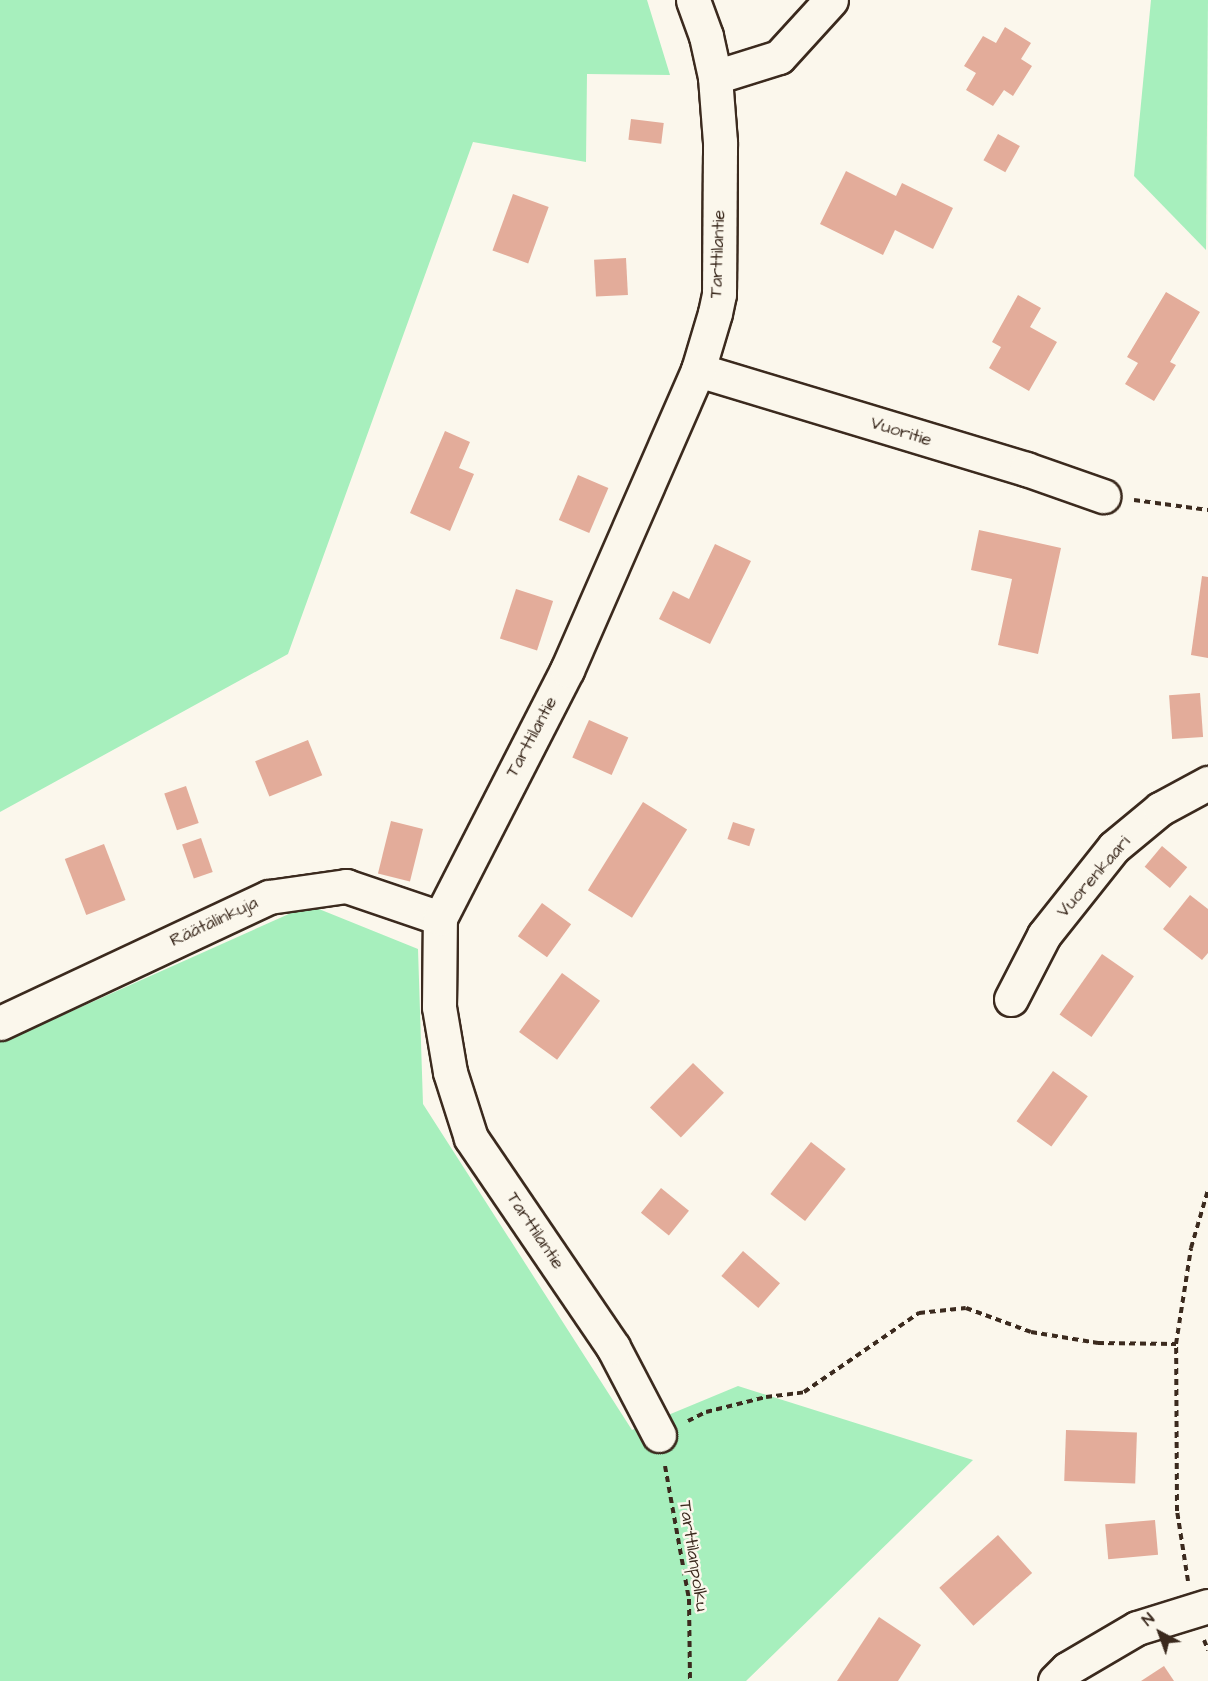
<!DOCTYPE html>
<meta charset="utf-8">
<style>
body{margin:0}
#map{position:relative;width:1208px;height:1681px;overflow:hidden;background:#fbf7ec;font-family:"Architects Daughter",sans-serif}
div>[style]{position:absolute}
[style*='--x']{left:calc(var(--x)*1px);top:calc(var(--y)*1px);width:calc(var(--w)*1px);rotate:calc(var(--a)*1deg)}
.green>*{inset:0;background:#a7efbd}
.building>*{inset:0;background:#e3ac9a;transform-origin:0 0}
.path>*{height:4px;margin-top:-2px;transform-origin:0;background:repeating-linear-gradient(90deg,#3b2a1e 0 6px,transparent 0 10.5px)}
.roads{filter:drop-shadow(2px 0 #3b2a1e) drop-shadow(-2px 0 #3b2a1e) drop-shadow(0 2px #3b2a1e) drop-shadow(0 -2px #3b2a1e)}
.minor>*{height:33px;margin:-16.5px;padding:0 16.5px;transform-origin:16.5px;border-radius:16.5px;background:#fbf7ec}
span{translate:-50% -50%;white-space:nowrap;text-align:center;line-height:1.15;-webkit-text-stroke:5px #fbf7ec;paint-order:stroke}
.street-label{font-size:18px;color:#3b2a1e}
.north{position:absolute;left:1130px;top:1603px;width:60px;height:60px;-webkit-text-stroke:4px #fbf7ec;paint-order:stroke;rotate:319deg;font-size:16px;font-weight:700;line-height:24px;text-align:center;color:#3b2a1e}
.north::after{content:'';display:block;margin:auto;width:21px;height:27px;background:#3b2a1e;clip-path:polygon(50% 0,100% 100%,50% 72%,0 100%)}
</style>
<div id="map">
<div class="green">
<i style="clip-path:polygon(0 0,647px 0,670px 75px,587px 74px,586px 162px,473px 142px,288px 654px,0 812px)"></i>
<i style="clip-path:polygon(1151px 0,1208px 0,1206px 250px,1134px 176px)"></i>
<i style="clip-path:polygon(309px 905px,418px 949px,423px 1104px,632px 1430px,738px 1386px,973px 1460px,746px 1681px,0 1681px,0 1031px,5px 1041px)"></i>
</div>
<div class="building">
<i style="clip-path:polygon(1005px 27px,1031px 43px,1021px 59px,1032px 66px,1013px 96px,1004px 90px,993px 106px,966px 90px,976px 73px,964px 66px,983px 36px,996px 43px)"></i>
<i style="left:631px;top:119px;width:33px;height:21px;rotate:7deg"></i>
<i style="left:998px;top:134px;width:25px;height:30px;rotate:29deg"></i>
<i style="clip-path:polygon(846px 171px,896px 196px,902px 183px,953px 208px,933px 249px,895px 230px,883px 255px,820px 224px)"></i>
<i style="left:513px;top:194px;width:38px;height:60px;rotate:20deg"></i>
<i style="left:626px;top:258px;width:37px;height:32px;rotate:87deg"></i>
<i style="clip-path:polygon(1166px 292px,1200px 312px,1170px 362px,1176px 365px,1154px 401px,1125px 384px,1138px 363px,1127px 357px)"></i>
<i style="clip-path:polygon(1018px 295px,1041px 308px,1030px 327px,1057px 342px,1029px 391px,989px 368px,1001px 347px,992px 342px)"></i>
<i style="clip-path:polygon(445px 431px,470px 442px,459px 468px,474px 474px,450px 531px,410px 513px)"></i>
<i style="left:578px;top:475px;width:33px;height:49px;rotate:23deg"></i>
<i style="clip-path:polygon(979px 530px,1061px 548px,1038px 654px,998px 645px,1012px 579px,971px 570px)"></i>
<i style="clip-path:polygon(715px 544px,751px 561px,710px 644px,659px 619px,673px 591px,689px 599px)"></i>
<i style="clip-path:polygon(1202px 576px,1208px 577px,1208px 658px,1191px 655px)"></i>
<i style="left:516px;top:589px;width:39px;height:52px;rotate:18deg"></i>
<i style="left:1200px;top:693px;width:44px;height:31px;rotate:86deg"></i>
<i style="left:589px;top:720px;width:43px;height:41px;rotate:24deg"></i>
<i style="left:308px;top:740px;width:38px;height:57px;rotate:68deg"></i>
<i style="left:186px;top:786px;width:39px;height:23px;rotate:71deg"></i>
<i style="left:643px;top:802px;width:52px;height:104px;rotate:32deg"></i>
<i style="left:391px;top:821px;width:33px;height:54px;rotate:14deg"></i>
<i style="left:733px;top:822px;width:23px;height:18px;rotate:18deg"></i>
<i style="left:201px;top:838px;width:36px;height:20px;rotate:71deg"></i>
<i style="left:104px;top:844px;width:60px;height:42px;rotate:69deg"></i>
<i style="left:1162px;top:846px;width:33px;height:27px;rotate:40deg"></i>
<i style="clip-path:polygon(1190px 895px,1208px 909px,1208px 953px,1202px 960px,1163px 929px)"></i>
<i style="left:542px;top:903px;width:36px;height:41px;rotate:36deg"></i>
<i style="left:1102px;top:954px;width:39px;height:74px;rotate:35deg"></i>
<i style="left:562px;top:973px;width:47px;height:73px;rotate:36deg"></i>
<i style="left:693px;top:1063px;width:43px;height:62px;rotate:44deg"></i>
<i style="left:1053px;top:1071px;width:43px;height:62px;rotate:36deg"></i>
<i style="left:811px;top:1142px;width:44px;height:66px;rotate:38deg"></i>
<i style="left:661px;top:1188px;width:36px;height:32px;rotate:39deg"></i>
<i style="left:743px;top:1251px;width:49px;height:33px;rotate:41deg"></i>
<i style="left:1066px;top:1430px;width:71px;height:51px;rotate:2deg"></i>
<i style="left:1155px;top:1520px;width:35px;height:50px;rotate:85deg"></i>
<i style="left:998px;top:1535px;width:51px;height:79px;rotate:48deg"></i>
<i style="clip-path:polygon(879px 1617px,921px 1645px,898px 1681px,837px 1681px)"></i>
<i style="clip-path:polygon(1164px 1666px,1174px 1681px,1141px 1681px)"></i>
</div>
<div class="path">
<i style="--x:1134;--y:500;--w:75;--a:7.7"></i>
<i style="--x:688;--y:1421;--w:20;--a:-27"></i>
<i style="--x:706;--y:1412;--w:62;--a:-14"></i>
<i style="--x:766;--y:1397;--w:38;--a:-7"></i>
<i style="--x:804;--y:1392;--w:140;--a:-34.5"></i>
<i style="--x:919;--y:1313;--w:47;--a:-6.1"></i>
<i style="--x:966;--y:1308;--w:69;--a:20.3"></i>
<i style="--x:1031;--y:1332;--w:68;--a:9.3"></i>
<i style="--x:1098;--y:1343;--w:78;--a:0.7"></i>
<i style="--x:665;--y:1466;--w:135;--a:79.8"></i>
<i style="--x:689;--y:1599;--w:82;--a:89.3"></i>
<i style="--x:1188;--y:1581;--w:71;--a:-98.9"></i>
<i style="--x:1177;--y:1511;--w:167;--a:-90.3"></i>
<i style="--x:1176;--y:1344;--w:97;--a:-81.1"></i>
<i style="--x:1191;--y:1248;--w:60;--a:-73.7"></i>
<i style="--x:1204;--y:1640;--w:11;--a:68"></i>
</div>
<div class="roads">
<div class="minor">
<i style="--x:715;--y:77;--w:67;--a:-17.4"></i>
<i style="--x:779;--y:57;--w:77;--a:-47.6"></i>
<i style="--x:698;--y:370;--w:343;--a:16.8"></i>
<i style="--x:1026;--y:469;--w:82;--a:19.3"></i>
<i style="--x:1011;--y:999;--w:72;--a:-62.7"></i>
<i style="--x:1044;--y:935;--w:112;--a:-51.5"></i>
<i style="--x:1114;--y:847;--w:60;--a:-39.6"></i>
<i style="--x:1160;--y:809;--w:55;--a:-28.4"></i>
<i style="--x:0;--y:1023;--w:297;--a:-25.1"></i>
<i style="--x:269;--y:897;--w:78;--a:-8.1"></i>
<i style="--x:346;--y:886;--w:99;--a:18.8"></i>
<i style="--x:659;--y:1435;--w:99;--a:-117.6"></i>
<i style="--x:613;--y:1347;--w:253;--a:-124.2"></i>
<i style="--x:471;--y:1138;--w:69;--a:-107.7"></i>
<i style="--x:450;--y:1072;--w:66;--a:-99.6"></i>
<i style="--x:439;--y:1007;--w:89;--a:-89.4"></i>
<i style="--x:440;--y:918;--w:279;--a:-62.9"></i>
<i style="--x:567;--y:670;--w:327;--a:-66.4"></i>
<i style="--x:698;--y:370;--w:59;--a:-73.4"></i>
<i style="--x:715;--y:313;--w:19;--a:-78"></i>
<i style="--x:719;--y:294;--w:152;--a:-89.6"></i>
<i style="--x:720;--y:142;--w:65;--a:-94.4"></i>
<i style="--x:715;--y:77;--w:42;--a:-102.4"></i>
<i style="--x:706;--y:36;--w:38;--a:-110"></i>
<i style="--x:1055;--y:1681;--w:17;--a:-45"></i>
<i style="--x:1067;--y:1669;--w:81;--a:-30.4"></i>
<i style="--x:1137;--y:1628;--w:74;--a:-17.2"></i>
</div>
</div>
<div class="street-label">
<span style="left:718px;top:254px;rotate:-88deg">Tarttilantie</span>
<span style="left:901px;top:432px;rotate:17deg">Vuoritie</span>
<span style="left:532px;top:737px;rotate:-62deg">Tarttilantie</span>
<span style="left:1094px;top:877px;rotate:-49deg">Vuorenkaari</span>
<span style="left:214px;top:922px;rotate:-25deg">Räätälinkuja</span>
<span style="left:535px;top:1231px;rotate:56deg">Tarttilantie</span>
<span style="left:693px;top:1556px;rotate:81deg">Tarttilanpolku</span>
</div>
<div class="north">N</div>
</div>
